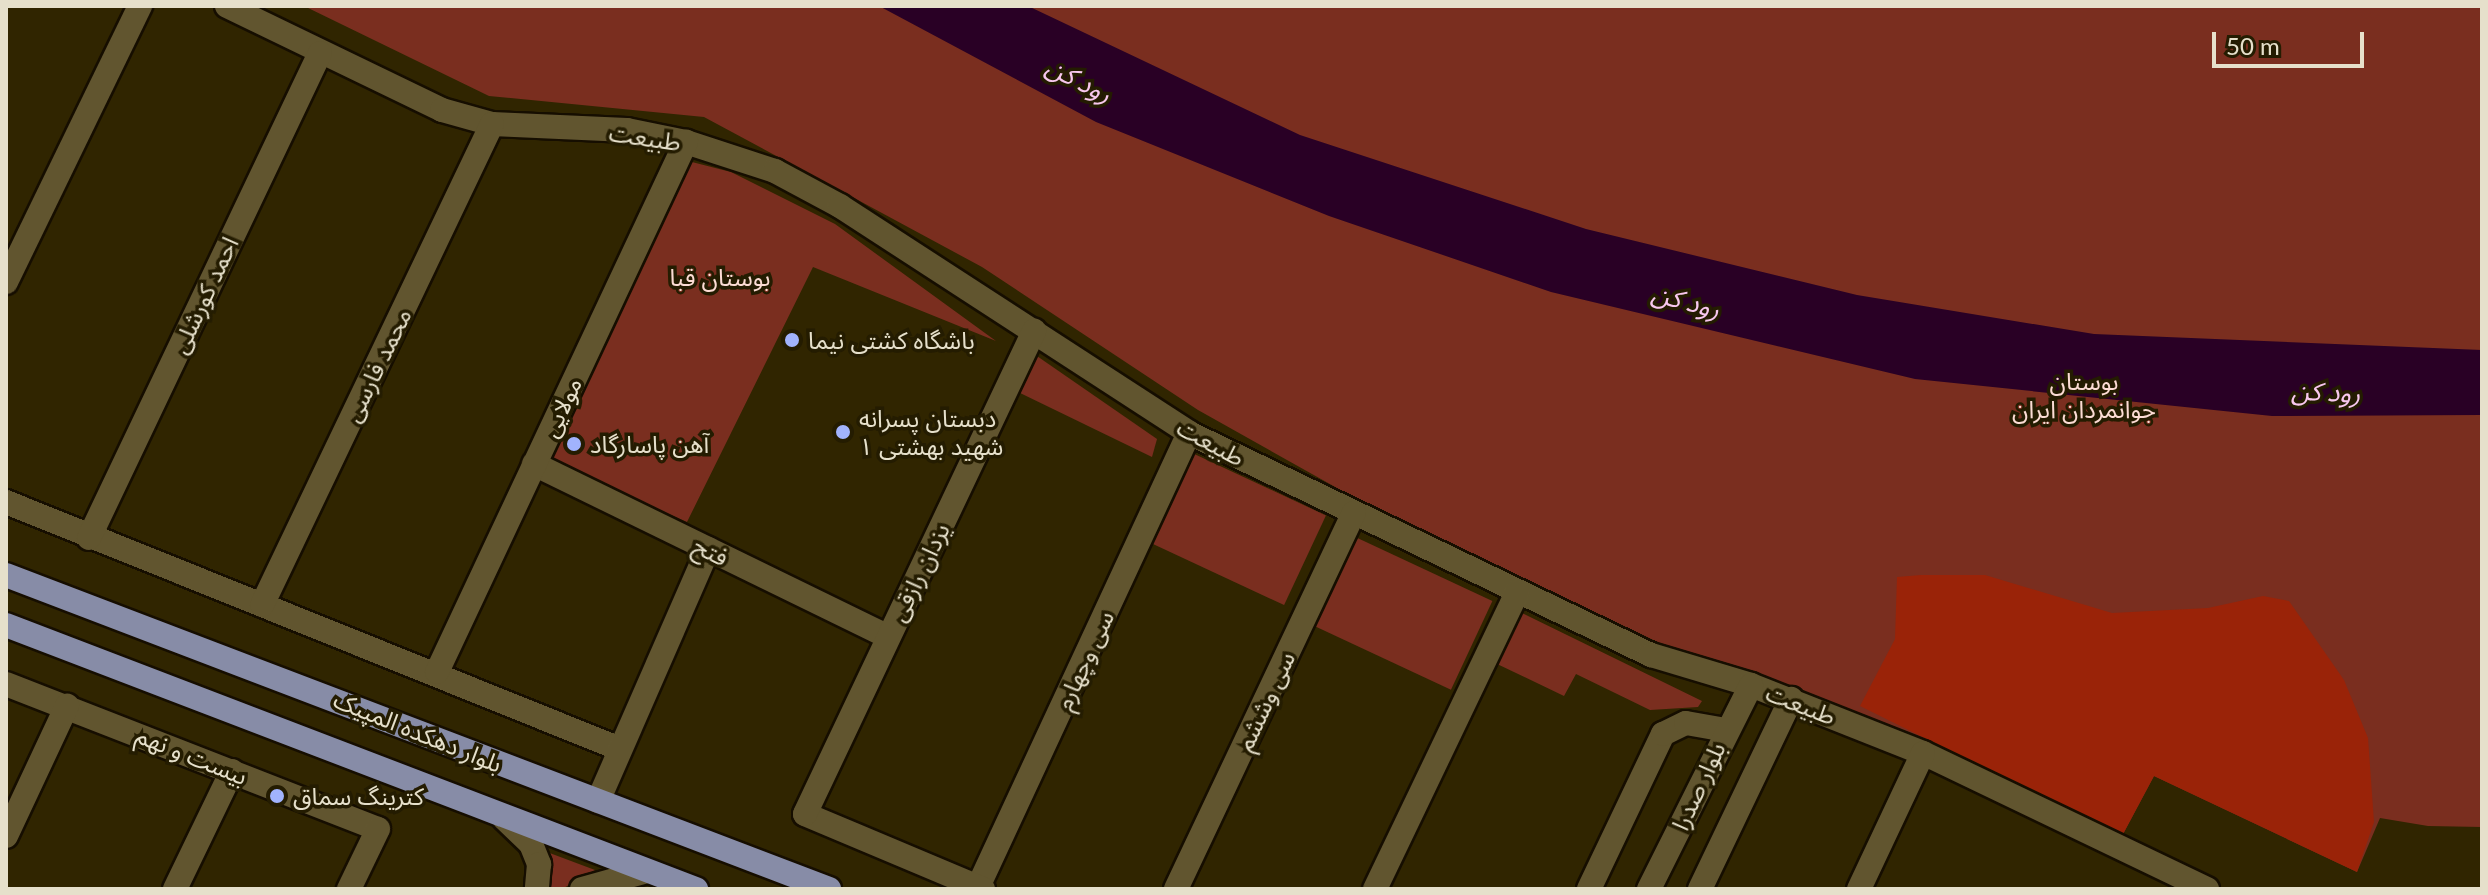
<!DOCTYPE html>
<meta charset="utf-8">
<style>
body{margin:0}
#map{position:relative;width:2488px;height:895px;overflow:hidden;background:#302500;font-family:Lato,"Noto Sans Arabic",sans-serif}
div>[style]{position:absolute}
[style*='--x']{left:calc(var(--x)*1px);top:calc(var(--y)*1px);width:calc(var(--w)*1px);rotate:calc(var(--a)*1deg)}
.green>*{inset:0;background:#7a2e1f;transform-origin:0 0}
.forest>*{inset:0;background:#9a2308}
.water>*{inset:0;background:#290025}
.roads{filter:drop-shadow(2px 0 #160e00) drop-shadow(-2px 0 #160e00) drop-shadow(0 2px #160e00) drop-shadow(0 -2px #160e00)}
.minor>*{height:24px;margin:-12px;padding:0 12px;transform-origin:12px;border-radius:12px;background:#61552f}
.major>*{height:24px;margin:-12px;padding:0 12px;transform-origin:12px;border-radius:12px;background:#878ca7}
.dots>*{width:22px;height:22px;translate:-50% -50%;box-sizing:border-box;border:4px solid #241c01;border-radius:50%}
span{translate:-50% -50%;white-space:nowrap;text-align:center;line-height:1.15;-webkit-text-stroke:7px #241c01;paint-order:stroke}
.street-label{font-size:24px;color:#e6e0cb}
.park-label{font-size:24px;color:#fcdcd4}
.poi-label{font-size:24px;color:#e6e0cb}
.left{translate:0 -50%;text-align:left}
.water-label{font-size:26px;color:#f8c7ee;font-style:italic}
.frame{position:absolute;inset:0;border:8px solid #e6e0cb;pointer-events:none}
.scale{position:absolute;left:2212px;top:32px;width:152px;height:36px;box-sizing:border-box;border:4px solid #e6e0cb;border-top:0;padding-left:10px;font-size:24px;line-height:28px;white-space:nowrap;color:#e6e0cb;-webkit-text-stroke:6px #241c01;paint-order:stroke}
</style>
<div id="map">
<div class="green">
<i style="clip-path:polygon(304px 6px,2482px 6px,2482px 827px,2428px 826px,2380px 818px,2357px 872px,2154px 776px,2122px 836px,1704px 664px,1362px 502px,1198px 410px,982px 267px,704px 117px,489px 96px)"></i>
<i style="clip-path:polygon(688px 161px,731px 172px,835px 224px,996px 341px,813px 267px,687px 522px,547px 461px)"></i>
<i style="clip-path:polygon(1034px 354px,1157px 439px,1152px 457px,1018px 392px)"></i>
<i style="left:1190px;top:452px;width:150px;height:99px;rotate:25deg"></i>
<i style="left:1351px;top:535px;width:156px;height:98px;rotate:25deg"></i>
<i style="clip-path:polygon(1522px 613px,1702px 701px,1698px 707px,1650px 710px,1576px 674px,1564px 696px,1495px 663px)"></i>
<i style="clip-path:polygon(539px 849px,595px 870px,562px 889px,546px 889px)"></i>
</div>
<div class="forest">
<i style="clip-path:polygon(1921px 575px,1985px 575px,2112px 613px,2208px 608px,2263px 596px,2289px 601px,2344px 680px,2368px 738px,2374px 822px,2357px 872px,2154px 776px,2122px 836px,1860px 706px,1895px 639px,1897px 577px)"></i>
</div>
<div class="water">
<i style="clip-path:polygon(879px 6px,1028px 6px,1300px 135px,1586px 229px,1857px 295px,2094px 334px,2482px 350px,2482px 415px,2272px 416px,1915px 379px,1551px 292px,1329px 216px,1096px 122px)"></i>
</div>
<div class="roads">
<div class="minor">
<i style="--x:227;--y:6;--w:239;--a:25.8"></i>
<i style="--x:442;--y:110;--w:52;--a:15.6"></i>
<i style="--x:492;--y:124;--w:135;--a:2.5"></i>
<i style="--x:627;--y:130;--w:60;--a:11.5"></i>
<i style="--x:686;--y:142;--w:94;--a:18"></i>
<i style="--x:775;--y:171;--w:74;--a:28.3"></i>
<i style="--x:840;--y:206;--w:416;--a:33"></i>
<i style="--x:1189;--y:433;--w:513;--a:25.67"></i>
<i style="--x:1651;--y:655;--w:104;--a:16.7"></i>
<i style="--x:1751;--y:685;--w:185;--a:21.6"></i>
<i style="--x:1923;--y:753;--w:315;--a:25.6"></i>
<i style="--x:6;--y:282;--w:307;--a:-64.1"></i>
<i style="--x:534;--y:464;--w:394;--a:26"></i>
<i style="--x:6;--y:502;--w:662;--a:21.91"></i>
<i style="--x:89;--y:538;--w:537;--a:-64.53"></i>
<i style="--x:262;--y:605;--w:533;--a:-64.44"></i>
<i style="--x:437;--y:672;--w:586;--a:-64.84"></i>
<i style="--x:6;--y:684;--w:399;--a:21.3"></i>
<i style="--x:378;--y:829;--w:67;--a:115.8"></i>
<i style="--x:598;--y:801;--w:275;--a:-66.4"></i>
<i style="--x:504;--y:818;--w:37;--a:44"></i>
<i style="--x:531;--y:844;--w:22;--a:68"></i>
<i style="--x:539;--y:864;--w:25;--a:95"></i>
<i style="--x:6;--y:836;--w:144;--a:-64.9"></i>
<i style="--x:978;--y:887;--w:501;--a:-65.07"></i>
<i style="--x:175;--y:889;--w:131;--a:-64.2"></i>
<i style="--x:582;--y:889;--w:67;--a:-15.5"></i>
<i style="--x:983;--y:889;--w:193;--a:-157.2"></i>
<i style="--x:805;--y:814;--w:535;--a:-64.63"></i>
<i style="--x:1176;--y:889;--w:416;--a:-64.7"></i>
<i style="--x:1375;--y:889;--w:329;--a:-64.4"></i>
<i style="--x:1589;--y:889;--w:172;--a:-64.5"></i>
<i style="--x:1663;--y:734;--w:25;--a:-26"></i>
<i style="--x:1686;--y:723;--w:39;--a:10"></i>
<i style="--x:1649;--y:889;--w:228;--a:-63.4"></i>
<i style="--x:1700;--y:889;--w:211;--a:-64.4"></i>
<i style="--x:1859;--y:889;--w:150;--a:-64.8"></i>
</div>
<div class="major">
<i style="--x:6;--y:575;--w:881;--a:20.88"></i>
<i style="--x:6;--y:625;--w:739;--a:20.94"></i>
</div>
</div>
<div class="dots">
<i style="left:792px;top:340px;background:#a1b3fd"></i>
<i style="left:843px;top:432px;background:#a1b3fd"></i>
<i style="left:574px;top:444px;background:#a1b3fd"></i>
<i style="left:277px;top:796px;background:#a1b3fd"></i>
</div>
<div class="street-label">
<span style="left:645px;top:137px;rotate:8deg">طبیعت</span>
<span style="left:204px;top:295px;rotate:-65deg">احمد کورشلی</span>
<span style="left:377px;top:365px;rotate:-64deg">محمد فارسی</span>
<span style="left:561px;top:407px;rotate:-65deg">مولایی</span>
<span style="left:1211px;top:442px;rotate:28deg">طبیعت</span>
<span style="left:711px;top:551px;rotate:26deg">فتح</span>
<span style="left:919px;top:572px;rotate:-64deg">یزدان رازقی</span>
<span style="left:1084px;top:660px;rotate:-65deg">سی وچهارم</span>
<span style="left:1265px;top:701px;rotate:-65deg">سی وششم</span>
<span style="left:1801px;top:704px;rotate:21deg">طبیعت</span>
<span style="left:418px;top:731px;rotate:22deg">بلوار دهکده المپیک</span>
<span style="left:192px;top:755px;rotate:22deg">بیست و نهم</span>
<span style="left:1698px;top:786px;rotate:-65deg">بلوار صدرا</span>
</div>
<div class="park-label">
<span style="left:720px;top:277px">بوستان قبا</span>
<span style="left:2084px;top:395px">بوستان<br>جوانمردان ایران</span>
</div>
<div class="poi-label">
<span class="left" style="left:808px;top:340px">باشگاه کشتی نیما</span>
<span class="left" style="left:859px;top:432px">دبستان پسرانه<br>شهید بهشتی ۱</span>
<span class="left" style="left:590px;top:444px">آهن پاسارگاد</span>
<span class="left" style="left:293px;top:796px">کترینگ سماق</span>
</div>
<div class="water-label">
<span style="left:1079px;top:80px;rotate:27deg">رود کن</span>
<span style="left:1686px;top:301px;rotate:15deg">رود کن</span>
<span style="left:2326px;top:392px;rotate:3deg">رود کن</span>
</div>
<div class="frame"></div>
<div class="scale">50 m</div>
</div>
